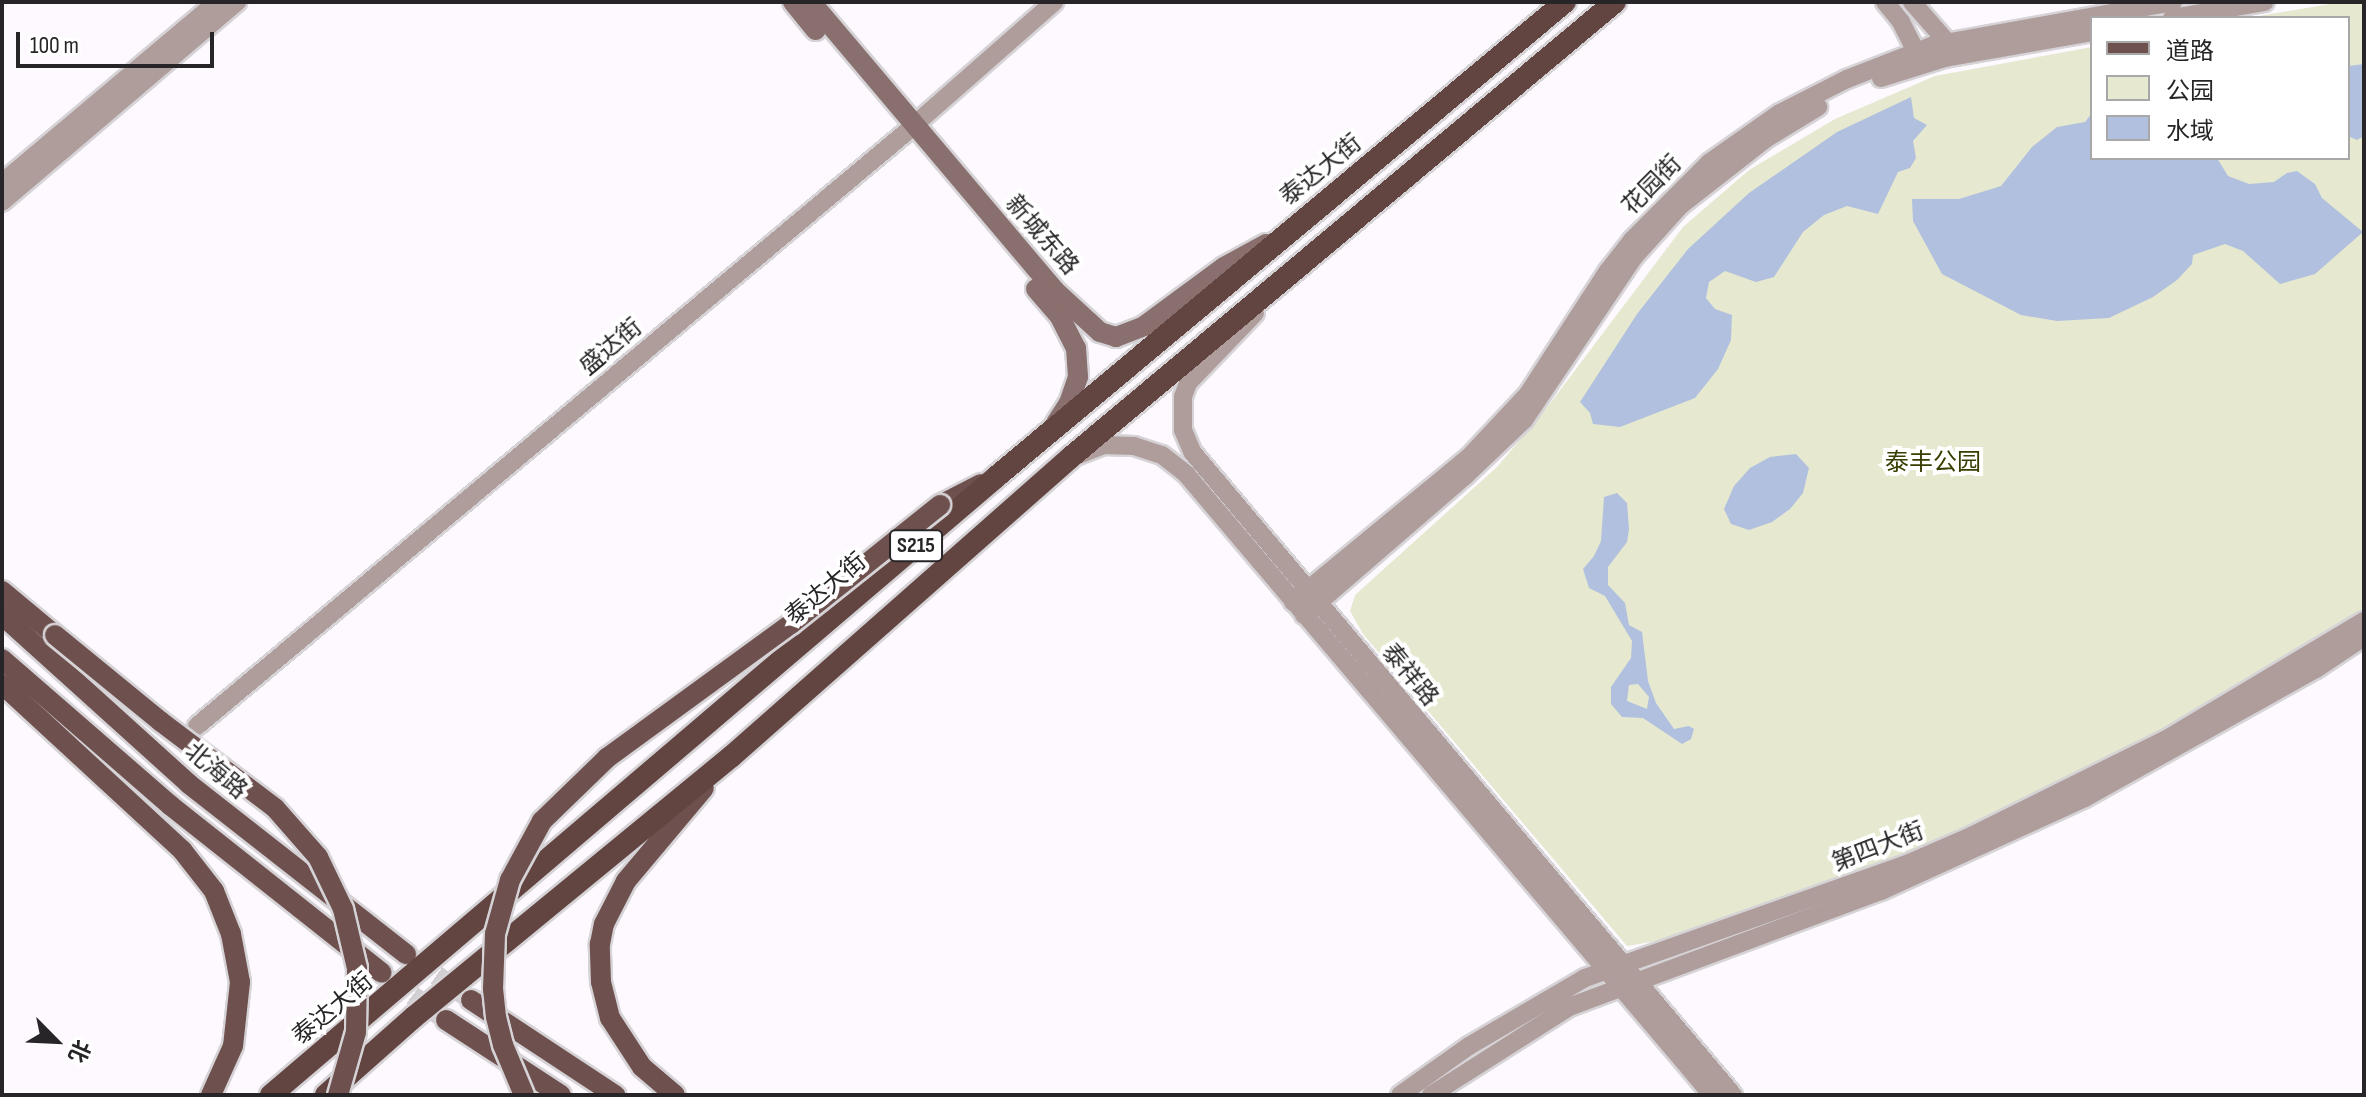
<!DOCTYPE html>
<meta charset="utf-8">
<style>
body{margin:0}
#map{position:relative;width:2366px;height:1097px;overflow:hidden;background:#fdf9fe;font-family:"Sofia Sans Condensed","Noto Sans SC",sans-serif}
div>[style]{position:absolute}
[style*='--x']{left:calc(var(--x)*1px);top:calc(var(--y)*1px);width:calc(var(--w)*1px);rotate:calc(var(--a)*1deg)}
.green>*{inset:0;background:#e6e9d0}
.water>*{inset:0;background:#b0c0de}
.primary-tunnel>*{height:20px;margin-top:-10px;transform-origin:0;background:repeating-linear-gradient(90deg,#d2cfd3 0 20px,transparent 0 30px)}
.roads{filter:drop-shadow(2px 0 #d6d3d7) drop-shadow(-2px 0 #d6d3d7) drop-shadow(0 2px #d6d3d7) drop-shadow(0 -2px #d6d3d7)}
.tertiary>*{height:18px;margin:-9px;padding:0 9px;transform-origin:9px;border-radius:9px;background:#ae9d9b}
.secondary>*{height:20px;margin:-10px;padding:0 10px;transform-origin:10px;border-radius:10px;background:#89706e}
.primary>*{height:20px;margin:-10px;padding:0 10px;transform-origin:10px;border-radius:10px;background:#6e514e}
.trunk>*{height:22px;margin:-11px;padding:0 11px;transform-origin:11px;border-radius:11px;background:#624441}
.bridges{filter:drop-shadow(2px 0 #d6d3d7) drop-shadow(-2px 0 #d6d3d7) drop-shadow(0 2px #d6d3d7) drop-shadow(0 -2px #d6d3d7)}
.primary-bridge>*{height:20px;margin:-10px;padding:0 10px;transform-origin:10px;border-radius:10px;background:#6e514e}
span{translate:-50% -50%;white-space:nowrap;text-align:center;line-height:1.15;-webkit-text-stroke:8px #fff;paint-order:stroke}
.shield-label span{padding:2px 6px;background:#fff;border:2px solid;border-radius:6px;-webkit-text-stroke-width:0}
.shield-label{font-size:22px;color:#272527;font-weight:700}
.street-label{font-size:24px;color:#272527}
.park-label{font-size:24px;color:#393d01}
.frame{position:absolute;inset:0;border:4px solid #272527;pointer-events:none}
.legend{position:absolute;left:2090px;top:16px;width:260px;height:144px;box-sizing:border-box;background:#fff;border:2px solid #a9a8a9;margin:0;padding:10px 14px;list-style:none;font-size:24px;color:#272527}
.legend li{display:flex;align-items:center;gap:16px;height:40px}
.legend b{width:40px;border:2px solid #a9a8a9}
.north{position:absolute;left:16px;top:1001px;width:80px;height:80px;-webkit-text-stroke:6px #fff;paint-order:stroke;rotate:114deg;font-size:22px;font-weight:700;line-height:32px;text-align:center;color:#272527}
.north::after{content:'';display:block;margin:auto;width:28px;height:36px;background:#272527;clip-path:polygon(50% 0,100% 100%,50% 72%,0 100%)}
.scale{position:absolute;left:16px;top:32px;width:198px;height:36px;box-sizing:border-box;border:4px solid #272527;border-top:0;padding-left:10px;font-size:24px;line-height:28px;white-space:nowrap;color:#272527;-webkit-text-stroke:6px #fff;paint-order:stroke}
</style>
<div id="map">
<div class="green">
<i style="clip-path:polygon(2342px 2px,2364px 2px,2364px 608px,2220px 699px,1993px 815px,1912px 851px,1669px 939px,1627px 946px,1363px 634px,1350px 611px,1355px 595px,1497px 467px,1542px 414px,1683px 227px,1749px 170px,1835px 119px,1935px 76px,2092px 47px,2092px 158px,2348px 158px,2348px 18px,2247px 18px)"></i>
</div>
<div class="water">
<i style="clip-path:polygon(2364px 64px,2364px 136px,2357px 140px,2348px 136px,2348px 66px)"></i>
<i style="clip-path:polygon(1911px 97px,1914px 118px,1927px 125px,1913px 141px,1916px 158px,1910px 168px,1898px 172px,1878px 214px,1847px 206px,1824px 215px,1803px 232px,1774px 277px,1756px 282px,1725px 271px,1709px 282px,1706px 298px,1715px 309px,1732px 315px,1731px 340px,1718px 369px,1695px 398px,1620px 427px,1593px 424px,1590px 413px,1580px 402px,1637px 314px,1688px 249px,1749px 193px,1837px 132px)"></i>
<i style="clip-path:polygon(2092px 113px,2092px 158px,2217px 158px,2228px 176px,2249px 184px,2274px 182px,2287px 173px,2297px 171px,2315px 184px,2322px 198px,2363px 232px,2315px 274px,2280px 284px,2243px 251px,2225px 244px,2193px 255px,2192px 264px,2177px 280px,2153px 297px,2109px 318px,2057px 321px,2021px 315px,1942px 274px,1913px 221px,1912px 199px,1959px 199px,2001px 186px,2032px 147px,2057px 127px,2085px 122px)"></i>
<i style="clip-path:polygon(1796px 454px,1809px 468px,1803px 493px,1790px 509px,1772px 522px,1749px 530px,1731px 524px,1724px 509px,1734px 486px,1750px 468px,1770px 457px)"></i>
<i style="clip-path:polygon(evenodd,1617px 493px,1627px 503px,1629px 529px,1627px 542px,1608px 567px,1608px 585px,1625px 603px,1629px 625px,1642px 632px,1648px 681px,1656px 703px,1674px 729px,1689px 726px,1694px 729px,1691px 739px,1682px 744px,1643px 718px,1622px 717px,1611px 704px,1611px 687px,1631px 658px,1632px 641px,1605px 596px,1589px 588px,1583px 569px,1594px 556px,1601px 541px,1604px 497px,1617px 493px,1638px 684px,1649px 697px,1647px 709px,1627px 701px,1629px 685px,1638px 684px)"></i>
</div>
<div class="primary-tunnel">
<i style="--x:412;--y:958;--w:72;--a:35.4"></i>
<i style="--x:388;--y:978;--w:72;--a:35.9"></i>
</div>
<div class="roads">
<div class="tertiary">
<i style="--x:1885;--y:2;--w:26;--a:51"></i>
<i style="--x:1901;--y:22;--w:34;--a:63"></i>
<i style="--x:1912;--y:2;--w:53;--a:48.8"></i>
<i style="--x:2172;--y:18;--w:94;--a:-9.8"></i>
<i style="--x:1881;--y:78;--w:67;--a:-17.4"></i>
<i style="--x:1945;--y:58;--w:149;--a:-10"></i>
<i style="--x:2;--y:183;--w:281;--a:-40.1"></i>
<i style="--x:2;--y:202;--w:309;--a:-40.4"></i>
<i style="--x:1255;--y:313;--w:97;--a:133.7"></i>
<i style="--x:1188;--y:383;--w:15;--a:110"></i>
<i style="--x:1183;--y:397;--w:33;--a:90"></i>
<i style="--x:1183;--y:430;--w:25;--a:67"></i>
<i style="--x:1193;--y:453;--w:839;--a:49.93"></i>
<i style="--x:1078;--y:455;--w:28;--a:-21"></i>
<i style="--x:1104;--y:445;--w:30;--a:2"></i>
<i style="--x:1134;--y:446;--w:29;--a:18"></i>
<i style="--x:1162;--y:455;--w:31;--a:38"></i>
<i style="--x:1186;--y:474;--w:814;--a:49.73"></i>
<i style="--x:1293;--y:602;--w:228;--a:-39.5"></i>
<i style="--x:1469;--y:457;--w:86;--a:-46.9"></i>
<i style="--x:1528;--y:394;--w:147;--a:-57"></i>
<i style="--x:1608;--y:271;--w:39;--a:-52"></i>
<i style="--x:1632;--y:240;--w:110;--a:-45"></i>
<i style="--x:1710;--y:162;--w:85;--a:-35"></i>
<i style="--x:1780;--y:113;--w:75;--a:-26.9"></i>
<i style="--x:1847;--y:79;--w:93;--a:-21.3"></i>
<i style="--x:1934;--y:45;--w:243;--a:-10.2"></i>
<i style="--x:1304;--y:615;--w:213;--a:-40.8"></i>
<i style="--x:1465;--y:476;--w:81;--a:-43.5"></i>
<i style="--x:1524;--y:420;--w:197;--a:-56"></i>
<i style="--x:1634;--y:257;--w:69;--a:-48"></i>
<i style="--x:1680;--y:206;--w:110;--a:-38"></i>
<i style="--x:1767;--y:138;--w:60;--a:-31.3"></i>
<i style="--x:197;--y:726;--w:922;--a:-39.94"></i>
<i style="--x:904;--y:134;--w:200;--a:-41.3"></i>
<i style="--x:1400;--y:1095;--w:85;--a:-35.4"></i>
<i style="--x:1469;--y:1046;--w:134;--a:-30.4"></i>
<i style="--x:1585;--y:978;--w:342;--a:-19.5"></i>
<i style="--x:1907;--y:864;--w:70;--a:-23.6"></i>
<i style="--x:1971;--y:836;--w:222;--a:-26.4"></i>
<i style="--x:2170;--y:737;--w:226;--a:-30.9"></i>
<i style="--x:1431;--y:1095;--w:164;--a:-32.5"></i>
<i style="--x:1569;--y:1007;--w:333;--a:-20.4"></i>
<i style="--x:1881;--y:891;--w:224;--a:-24.5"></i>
<i style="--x:2085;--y:798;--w:265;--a:-29.2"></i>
<i style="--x:2316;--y:669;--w:58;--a:-33.7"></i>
</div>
<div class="secondary">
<i style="--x:793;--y:2;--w:36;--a:51"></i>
<i style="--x:811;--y:2;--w:377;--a:49.8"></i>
<i style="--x:1054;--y:290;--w:62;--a:42.4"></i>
<i style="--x:1100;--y:332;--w:17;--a:17"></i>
<i style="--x:1116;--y:337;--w:30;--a:-21"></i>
<i style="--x:1144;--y:326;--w:99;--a:-36.4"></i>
<i style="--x:1224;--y:267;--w:48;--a:-28.7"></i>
<i style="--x:1036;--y:289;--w:37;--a:49"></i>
<i style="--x:1060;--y:317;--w:35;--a:63"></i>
<i style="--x:1076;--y:348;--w:29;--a:86"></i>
<i style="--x:1078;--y:377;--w:28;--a:109"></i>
<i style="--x:1069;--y:403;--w:24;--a:123"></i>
</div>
<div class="primary">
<i style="--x:940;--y:505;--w:46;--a:-27.1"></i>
<i style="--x:2;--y:591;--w:69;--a:39.7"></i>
<i style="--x:2;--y:615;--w:252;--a:42.1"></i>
<i style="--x:189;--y:784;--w:276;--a:38.1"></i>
<i style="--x:2;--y:659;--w:223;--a:41"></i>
<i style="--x:170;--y:805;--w:270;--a:38.4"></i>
<i style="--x:2;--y:684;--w:245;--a:42.7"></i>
<i style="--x:182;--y:850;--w:52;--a:52"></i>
<i style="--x:214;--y:891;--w:46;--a:68.4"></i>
<i style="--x:231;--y:934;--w:49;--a:79.4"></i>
<i style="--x:240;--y:982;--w:64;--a:96.2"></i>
<i style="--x:233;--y:1046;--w:54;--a:114.2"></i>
<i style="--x:471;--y:1000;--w:173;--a:33.4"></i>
<i style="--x:446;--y:1020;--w:137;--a:33.1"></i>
<i style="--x:675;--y:1095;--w:43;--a:-139.7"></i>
<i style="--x:642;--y:1067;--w:59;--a:-123.1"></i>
<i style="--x:610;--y:1018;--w:37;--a:-104"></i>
<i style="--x:601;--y:982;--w:38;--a:-92"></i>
<i style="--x:600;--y:944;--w:20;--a:-79"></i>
<i style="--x:604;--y:924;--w:48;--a:-62.9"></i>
<i style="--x:626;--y:881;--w:121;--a:-50"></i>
</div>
<div class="trunk">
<i style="--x:271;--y:1095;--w:953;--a:-40.44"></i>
<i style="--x:996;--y:477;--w:741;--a:-39.86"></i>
<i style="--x:326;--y:1095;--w:118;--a:-41.6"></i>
<i style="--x:414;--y:1017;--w:411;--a:-39.4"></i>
<i style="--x:732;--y:756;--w:452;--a:-41.4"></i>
<i style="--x:1071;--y:457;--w:709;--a:-39.91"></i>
</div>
</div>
<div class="bridges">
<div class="primary-bridge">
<i style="--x:55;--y:635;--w:136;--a:39.3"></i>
<i style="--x:160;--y:721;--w:144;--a:37.1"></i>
<i style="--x:275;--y:808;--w:65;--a:48.7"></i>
<i style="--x:318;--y:857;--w:58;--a:64.3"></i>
<i style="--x:343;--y:909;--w:61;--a:76.7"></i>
<i style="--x:357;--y:968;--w:64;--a:90.9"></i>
<i style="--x:356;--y:1032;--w:66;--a:105.9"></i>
<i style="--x:524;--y:1095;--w:54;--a:-112.8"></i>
<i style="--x:503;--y:1045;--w:29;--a:-104"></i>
<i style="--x:496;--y:1017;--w:28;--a:-96"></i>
<i style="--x:493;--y:989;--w:55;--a:-87.9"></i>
<i style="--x:495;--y:934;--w:56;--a:-74.5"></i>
<i style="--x:510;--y:880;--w:67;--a:-61.5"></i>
<i style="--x:542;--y:821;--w:91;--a:-44.1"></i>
<i style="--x:607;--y:758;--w:228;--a:-36.1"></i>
<i style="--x:791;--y:624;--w:191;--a:-38.6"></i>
</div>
</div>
<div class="shield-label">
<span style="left:916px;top:546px">S215</span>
</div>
<div class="street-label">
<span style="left:1321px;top:170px;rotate:-39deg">泰达大街</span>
<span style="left:1652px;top:185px;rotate:-45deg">花园街</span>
<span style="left:1042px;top:235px;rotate:49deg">新城东路</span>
<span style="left:611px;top:347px;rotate:-40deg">盛达街</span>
<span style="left:826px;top:589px;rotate:-40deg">泰达大街</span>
<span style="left:1410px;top:675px;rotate:50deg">泰祥路</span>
<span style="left:216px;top:771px;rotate:40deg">北海路</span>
<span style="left:1878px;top:847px;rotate:-21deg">第四大街</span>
<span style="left:333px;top:1009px;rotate:-40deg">泰达大街</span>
</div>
<div class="park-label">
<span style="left:1933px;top:463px">泰丰公园</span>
</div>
<div class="frame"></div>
<ul class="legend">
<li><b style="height:10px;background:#6e514e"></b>道路</li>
<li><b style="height:22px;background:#e6e9d0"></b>公园</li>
<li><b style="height:22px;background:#b0c0de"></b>水域</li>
</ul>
<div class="north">北</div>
<div class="scale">100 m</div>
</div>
